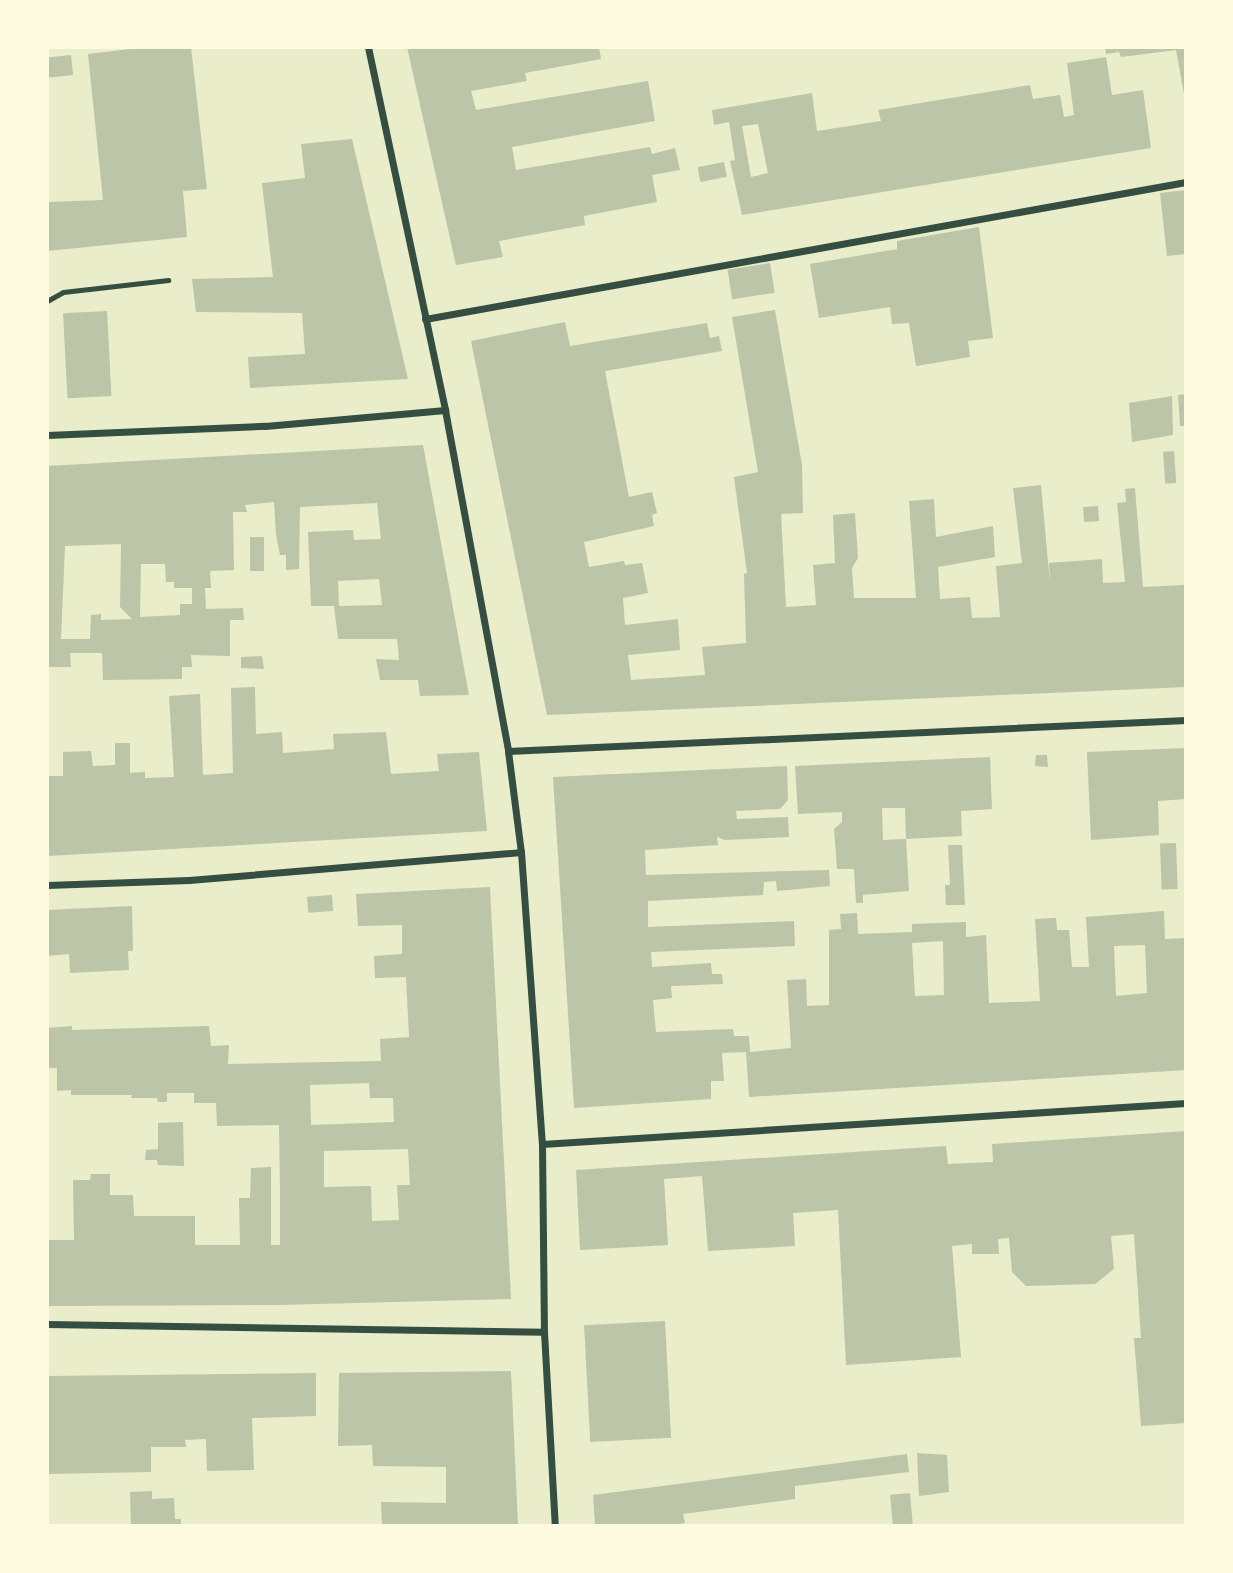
<!DOCTYPE html>
<style>
body{margin:0}
#map{position:relative;width:1233px;height:1573px;overflow:hidden;background:#e9edc9;font-family:"Fira Sans Condensed",sans-serif}
div>[style]{position:absolute}
[style*='--x']{left:calc(var(--x)*1px);top:calc(var(--y)*1px);width:calc(var(--w)*1px);rotate:calc(var(--a)*1deg)}
.building>*{inset:0;background:#bcc5a7;transform-origin:0 0}
.service>*{height:5px;margin:-2.5px;padding:0 2.5px;transform-origin:2.5px;border-radius:2.5px;background:#344e41}
.minor>*{height:7px;margin:-3.5px;padding:0 3.5px;transform-origin:3.5px;border-radius:3.5px;background:#344e41}
span{translate:-50% -50%;white-space:nowrap;text-align:center;line-height:1.15;-webkit-text-stroke:7px #fefae0;paint-order:stroke}
.frame{position:absolute;inset:0;border:49px solid #fefae0;pointer-events:none}
</style>
<div id="map">
<div class="building">
<i style="clip-path:polygon(147px 47px,191px 47px,207px 189px,183px 191px,187px 237px,47px 251px,47px 202px,103px 200px,88px 54px)"></i>
<i style="clip-path:polygon(407px 47px,599px 47px,601px 59px,525px 73px,527px 81px,471px 91px,476px 110px,648px 81px,655px 121px,512px 147px,516px 170px,650px 147px,652px 154px,675px 148px,680px 170px,652px 175px,657px 202px,584px 216px,585px 225px,499px 241px,503px 257px,456px 265px)"></i>
<i style="clip-path:polygon(1105px 47px,1186px 47px,1186px 105px,1176px 50px,1121px 57px,1119px 52px,1106px 54px)"></i>
<i style="left:71px;top:55px;width:20px;height:24px;rotate:84deg"></i>
<i style="clip-path:polygon(evenodd,1106px 57px,1112px 95px,1143px 90px,1151px 148px,742px 215px,730px 161px,735px 160px,729px 122px,714px 125px,712px 110px,812px 93px,817px 131px,881px 121px,878px 110px,1030px 85px,1033px 99px,1060px 95px,1064px 117px,1074px 115px,1067px 63px,1106px 57px,758px 124px,768px 173px,751px 177px,742px 126px,758px 124px)"></i>
<i style="clip-path:polygon(352px 139px,408px 379px,250px 388px,248px 357px,305px 354px,302px 313px,196px 312px,192px 279px,273px 277px,262px 183px,305px 178px,301px 144px)"></i>
<i style="left:724px;top:162px;width:15px;height:27px;rotate:79deg"></i>
<i style="clip-path:polygon(1186px 190px,1186px 254px,1167px 256px,1160px 193px)"></i>
<i style="clip-path:polygon(979px 227px,993px 338px,968px 341px,970px 357px,916px 366px,909px 323px,892px 324px,890px 307px,819px 318px,810px 264px,897px 249px,897px 241px)"></i>
<i style="left:770px;top:263px;width:30px;height:43px;rotate:81deg"></i>
<i style="clip-path:polygon(775px 310px,802px 465px,803px 513px,781px 514px,786px 607px,816px 605px,813px 565px,835px 563px,833px 515px,855px 513px,858px 558px,852px 568px,854px 598px,916px 598px,909px 501px,934px 499px,936px 537px,993px 526px,995px 557px,938px 567px,940px 599px,970px 597px,972px 618px,1000px 617px,996px 566px,1022px 563px,1013px 488px,1041px 485px,1050px 584px,1049px 563px,1102px 559px,1103px 583px,1125px 582px,1117px 503px,1126px 502px,1125px 489px,1135px 488px,1143px 587px,1184px 585px,1186px 687px,547px 715px,471px 341px,565px 322px,570px 346px,707px 323px,710px 338px,719px 336px,722px 351px,605px 371px,629px 497px,652px 492px,657px 513px,652px 515px,654px 526px,584px 542px,589px 567px,624px 561px,625px 565px,642px 563px,648px 593px,623px 598px,625px 625px,678px 619px,680px 650px,628px 655px,631px 680px,705px 675px,702px 647px,746px 643px,744px 574px,747px 573px,734px 477px,758px 472px,732px 317px)"></i>
<i style="left:107px;top:311px;width:85px;height:44px;rotate:87deg"></i>
<i style="clip-path:polygon(1186px 394px,1186px 426px,1180px 426px,1178px 395px)"></i>
<i style="clip-path:polygon(1172px 396px,1173px 435px,1132px 442px,1129px 403px)"></i>
<i style="clip-path:polygon(evenodd,423px 445px,469px 695px,420px 696px,418px 680px,380px 680px,376px 659px,399px 660px,397px 639px,338px 639px,334px 606px,311px 606px,308px 532px,353px 530px,354px 540px,381px 539px,377px 503px,300px 507px,299px 569px,286px 570px,286px 555px,280px 555px,276px 535px,274px 502px,245px 505px,247px 512px,233px 512px,234px 570px,210px 571px,211px 588px,205px 588px,206px 609px,243px 608px,244px 620px,230px 620px,230px 656px,191px 655px,192px 667px,182px 667px,182px 679px,103px 680px,102px 653px,70px 653px,71px 667px,48px 667px,47px 466px,423px 445px,121px 544px,120px 607px,132px 619px,101px 620px,101px 614px,91px 615px,90px 639px,61px 639px,65px 546px,121px 544px,423px 445px,141px 564px,165px 564px,166px 582px,174px 582px,174px 588px,192px 588px,192px 604px,180px 604px,180px 615px,140px 617px,141px 564px,423px 445px,379px 579px,382px 605px,339px 606px,338px 581px,379px 579px)"></i>
<i style="left:1174px;top:451px;width:32px;height:11px;rotate:86deg"></i>
<i style="left:1098px;top:506px;width:15px;height:15px;rotate:86deg"></i>
<i style="left:264px;top:537px;width:34px;height:14px;rotate:90deg"></i>
<i style="clip-path:polygon(262px 656px,264px 669px,241px 668px,241px 657px)"></i>
<i style="clip-path:polygon(255px 687px,256px 734px,282px 732px,283px 753px,334px 749px,333px 734px,386px 732px,391px 774px,439px 771px,437px 754px,479px 752px,487px 831px,47px 856px,47px 776px,63px 776px,63px 752px,91px 751px,93px 766px,115px 765px,115px 743px,130px 743px,130px 773px,145px 772px,145px 778px,174px 777px,169px 696px,200px 694px,203px 775px,233px 773px,231px 688px)"></i>
<i style="clip-path:polygon(1186px 748px,1186px 799px,1158px 801px,1159px 835px,1091px 840px,1087px 752px)"></i>
<i style="clip-path:polygon(1036px 755px,1047px 755px,1048px 767px,1035px 766px)"></i>
<i style="clip-path:polygon(990px 757px,992px 809px,961px 811px,962px 836px,906px 839px,905px 808px,882px 808px,883px 840px,906px 839px,909px 891px,863px 895px,863px 903px,856px 903px,854px 869px,837px 869px,834px 829px,842px 822px,842px 812px,798px 814px,795px 766px)"></i>
<i style="clip-path:polygon(evenodd,787px 766px,788px 800px,780px 809px,736px 811px,737px 819px,788px 817px,789px 837px,725px 840px,717px 837px,718px 845px,645px 850px,646px 875px,829px 870px,830px 886px,777px 891px,776px 881px,764px 882px,763px 895px,648px 901px,648px 927px,794px 921px,795px 946px,651px 952px,652px 967px,711px 963px,712px 974px,722px 974px,723px 984px,671px 986px,672px 998px,653px 1000px,656px 1032px,733px 1029px,734px 1036px,749px 1036px,750px 1052px,791px 1048px,787px 980px,806px 979px,807px 1006px,829px 1005px,829px 930px,841px 929px,840px 914px,857px 913px,858px 934px,912px 932px,912px 924px,966px 922px,966px 937px,986px 935px,989px 1003px,1040px 1001px,1035px 919px,1056px 918px,1057px 930px,1069px 930px,1072px 967px,1089px 967px,1086px 917px,1164px 911px,1165px 939px,1186px 938px,1186px 1070px,749px 1097px,746px 1052px,722px 1053px,724px 1081px,711px 1081px,711px 1099px,574px 1108px,553px 777px,787px 766px,943px 941px,944px 995px,915px 996px,912px 943px,943px 941px,787px 766px,1145px 945px,1147px 993px,1116px 996px,1114px 946px,1145px 945px)"></i>
<i style="left:1176px;top:843px;width:46px;height:16px;rotate:88deg"></i>
<i style="clip-path:polygon(948px 845px,962px 845px,965px 905px,946px 905px,945px 885px,950px 885px)"></i>
<i style="clip-path:polygon(evenodd,490px 887px,511px 1299px,280px 1305px,47px 1306px,47px 1240px,74px 1240px,73px 1180px,90px 1180px,91px 1174px,110px 1174px,110px 1195px,133px 1195px,134px 1216px,195px 1216px,195px 1245px,240px 1245px,239px 1198px,250px 1198px,251px 1168px,271px 1167px,271px 1245px,280px 1245px,280px 1188px,279px 1125px,217px 1126px,216px 1103px,194px 1103px,194px 1093px,167px 1093px,167px 1102px,158px 1102px,157px 1098px,131px 1098px,132px 1095px,71px 1095px,71px 1090px,57px 1091px,57px 1068px,47px 1068px,47px 1028px,72px 1026px,72px 1030px,209px 1026px,211px 1046px,229px 1045px,228px 1064px,381px 1061px,380px 1039px,409px 1037px,406px 977px,375px 978px,374px 956px,402px 954px,402px 925px,358px 926px,356px 894px,490px 887px,369px 1083px,370px 1098px,393px 1098px,394px 1122px,311px 1125px,310px 1085px,369px 1083px,490px 887px,408px 1149px,410px 1185px,397px 1185px,399px 1220px,372px 1221px,371px 1186px,324px 1187px,324px 1151px,408px 1149px)"></i>
<i style="left:332px;top:895px;width:16px;height:25px;rotate:86deg"></i>
<i style="clip-path:polygon(132px 906px,133px 951px,128px 951px,129px 970px,70px 973px,69px 954px,47px 956px,47px 910px)"></i>
<i style="clip-path:polygon(183px 1122px,184px 1166px,158px 1165px,157px 1160px,145px 1160px,146px 1150px,158px 1149px,158px 1123px)"></i>
<i style="clip-path:polygon(1186px 1131px,1186px 1423px,1141px 1426px,1134px 1338px,1141px 1338px,1134px 1234px,1111px 1236px,1114px 1269px,1095px 1284px,1026px 1286px,1012px 1272px,1009px 1238px,998px 1239px,999px 1254px,972px 1254px,972px 1244px,952px 1246px,961px 1357px,846px 1365px,838px 1210px,793px 1213px,795px 1246px,708px 1251px,702px 1176px,664px 1179px,668px 1245px,580px 1250px,576px 1170px,946px 1146px,948px 1164px,993px 1162px,992px 1144px)"></i>
<i style="left:665px;top:1321px;width:117px;height:81px;rotate:87deg"></i>
<i style="clip-path:polygon(511px 1371px,518px 1526px,382px 1526px,381px 1502px,446px 1503px,446px 1467px,373px 1466px,372px 1445px,338px 1446px,339px 1373px)"></i>
<i style="clip-path:polygon(316px 1373px,316px 1416px,252px 1418px,254px 1470px,207px 1471px,206px 1439px,185px 1440px,186px 1447px,151px 1447px,151px 1472px,47px 1474px,47px 1376px)"></i>
<i style="clip-path:polygon(917px 1453px,947px 1455px,949px 1492px,919px 1496px)"></i>
<i style="clip-path:polygon(907px 1454px,909px 1472px,795px 1486px,795px 1499px,683px 1514px,685px 1523px,664px 1526px,595px 1526px,593px 1495px)"></i>
<i style="clip-path:polygon(152px 1491px,152px 1499px,174px 1498px,175px 1519px,181px 1519px,181px 1526px,131px 1526px,130px 1492px)"></i>
<i style="left:910px;top:1493px;width:33px;height:20px;rotate:85deg"></i>
</div>
<div class="service">
<i style="--x:47;--y:301;--w:18;--a:-29"></i>
<i style="--x:63;--y:292;--w:106;--a:-6.5"></i>
</div>
<div class="minor">
<i style="--x:368;--y:47;--w:371;--a:78"></i>
<i style="--x:445;--y:410;--w:347;--a:79.5"></i>
<i style="--x:508;--y:751;--w:102;--a:82.7"></i>
<i style="--x:521;--y:852;--w:293;--a:85.9"></i>
<i style="--x:542;--y:1144;--w:188;--a:89.4"></i>
<i style="--x:544;--y:1332;--w:194;--a:86.8"></i>
<i style="--x:425;--y:319;--w:773;--a:-10.21"></i>
<i style="--x:47;--y:435;--w:218;--a:-2.4"></i>
<i style="--x:265;--y:426;--w:181;--a:-5.1"></i>
<i style="--x:508;--y:751;--w:679;--a:-2.62"></i>
<i style="--x:47;--y:885;--w:142;--a:-2"></i>
<i style="--x:189;--y:880;--w:333;--a:-4.8"></i>
<i style="--x:542;--y:1144;--w:645;--a:-3.64"></i>
<i style="--x:47;--y:1324;--w:497;--a:0.9"></i>
</div>
<div class="frame"></div>
</div>
